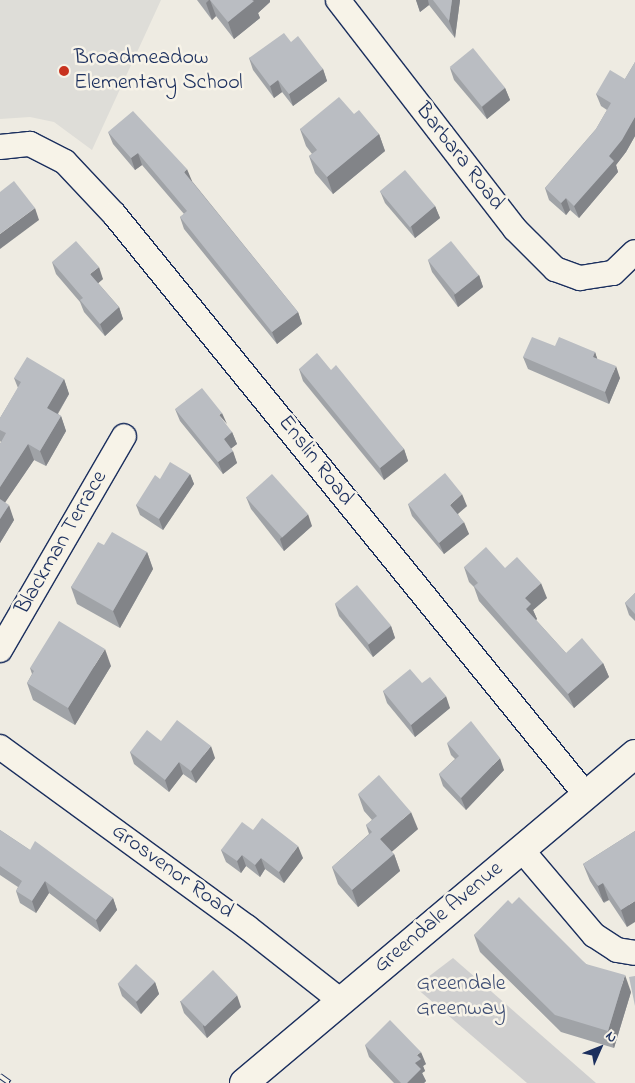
<!DOCTYPE html>
<style>
body{margin:0}
#map{position:relative;width:635px;height:1083px;overflow:hidden;background:#eeebe2;font-family:"Indie Flower",sans-serif}
div>[style]{position:absolute}
[style*='--x']{left:calc(var(--x)*1px);top:calc(var(--y)*1px);width:calc(var(--w)*1px);rotate:calc(var(--a)*1deg)}
.built>*{inset:0;background:#deddd8}
.green>*{inset:0;background:#cfcfcf}
.roads{filter:drop-shadow(1px 0 #1b2f5e) drop-shadow(-1px 0 #1b2f5e) drop-shadow(0 1px #1b2f5e) drop-shadow(0 -1px #1b2f5e)}
.street>*{height:24px;margin:-12px;padding:0 12px;transform-origin:12px;border-radius:12px;background:#f7f3e8}
.secondary>*{height:28px;margin:-14px;padding:0 14px;transform-origin:14px;border-radius:14px;background:#f7f3e8}
.rail>*{height:5.5px;margin-top:-2.75px;transform-origin:0;background:repeating-linear-gradient(90deg,#f7f3e8 0 11px,#1b2f5e 0 22px);box-sizing:border-box;border-block:1px solid #1b2f5e}
.wall>*{inset:0;background:#a0a3a7}
.shaded-wall>*{inset:0;background:#828488;transform-origin:0 0}
.building>*{inset:0;background:#babdc2;transform-origin:0 0}
.dots>*{width:14px;height:14px;translate:-50% -50%;box-sizing:border-box;border:2px solid #f7f3e8;border-radius:50%}
span{translate:-50% -50%;white-space:nowrap;text-align:center;line-height:1.15;-webkit-text-stroke:5px #f7f3e8;paint-order:stroke}
.poi-label{font-size:22px;color:#1b2f5e}
.left{translate:0 -50%;text-align:left}
.street-label{font-size:22px;color:#1b2f5e}
.park-label{font-size:22px;color:#3f4f75}
.north{position:absolute;left:575px;top:1023px;width:50px;height:50px;-webkit-text-stroke:4px #f7f3e8;paint-order:stroke;rotate:46deg;font-size:14px;font-weight:700;line-height:20px;text-align:center;color:#1b2f5e}
.north::after{content:'';display:block;margin:auto;width:18px;height:22px;background:#1b2f5e;clip-path:polygon(50% 0,100% 100%,50% 72%,0 100%)}
</style>
<div id="map">
<div class="built">
<i style="clip-path:polygon(0 0,161px 0,92px 150px,54px 122px,30px 117px,0 119px)"></i>
</div>
<div class="green">
<i style="clip-path:polygon(453px 958px,596px 1083px,527px 1083px,415px 987px)"></i>
</div>
<div class="roads">
<div class="street">
<i style="--x:338;--y:0;--w:289;--a:52.3"></i>
<i style="--x:515;--y:229;--w:57;--a:45"></i>
<i style="--x:555;--y:269;--w:27;--a:20"></i>
<i style="--x:580;--y:278;--w:33;--a:-9"></i>
<i style="--x:613;--y:273;--w:30;--a:-44"></i>
<i style="--x:0;--y:147;--w:30;--a:-6"></i>
<i style="--x:30;--y:144;--w:39;--a:27"></i>
<i style="--x:65;--y:162;--w:71;--a:46.7"></i>
<i style="--x:114;--y:214;--w:749;--a:50.91"></i>
<i style="--x:0;--y:650;--w:247;--a:-59.9"></i>
<i style="--x:0;--y:747;--w:306;--a:36.1"></i>
<i style="--x:247;--y:927;--w:120;--a:38.2"></i>
<i style="--x:521;--y:849;--w:113;--a:49.7"></i>
<i style="--x:594;--y:935;--w:27;--a:33"></i>
<i style="--x:617;--y:950;--w:18;--a:9"></i>
</div>
<div class="secondary">
<i style="--x:244;--y:1083;--w:511;--a:-40.08"></i>
</div>
</div>
<div class="rail">
<i style="--x:0;--y:1076;--w:12;--a:35"></i>
</div>
<div class="wall">
<i style="clip-path:polygon(197px 0,270px 0,270px 2px,258px 13px,260px 18px,234px 39px,216px 16px,212px 20px)"></i>
<i style="clip-path:polygon(416px 0,460px 0,455px 38px,429px 5px,420px 12px)"></i>
<i style="clip-path:polygon(291px 42px,323px 69px,327px 81px,293px 106px,282px 92px,274px 98px,253px 70px,249px 58px)"></i>
<i style="clip-path:polygon(635px 62px,635px 136px,626px 152px,616px 165px,618px 172px,579px 218px,570px 210px,566px 215px,549px 200px,545px 188px,596px 129px,607px 110px,601px 106px,596px 94px,625px 79px)"></i>
<i style="clip-path:polygon(450px 68px,505px 88px,510px 100px,487px 119px,454px 80px)"></i>
<i style="clip-path:polygon(354px 114px,379px 134px,385px 151px,333px 194px,315px 173px,309px 156px,312px 154px,306px 146px,300px 129px)"></i>
<i style="clip-path:polygon(108px 132px,192px 181px,298px 312px,302px 324px,277px 344px,184px 229px,180px 217px,184px 214px,142px 165px,135px 170px,113px 144px)"></i>
<i style="clip-path:polygon(380px 191px,435px 206px,440px 218px,415px 238px,385px 203px)"></i>
<i style="clip-path:polygon(428px 260px,479px 275px,483px 287px,458px 307px,432px 272px)"></i>
<i style="clip-path:polygon(52px 262px,103px 279px,98px 283px,119px 307px,123px 319px,105px 336px,84px 312px,80px 302px,56px 274px)"></i>
<i style="clip-path:polygon(555px 346px,595px 352px,597px 359px,620px 378px,609px 404px,528px 369px,523px 357px)"></i>
<i style="clip-path:polygon(299px 369px,331px 370px,404px 449px,408px 461px,384px 480px,303px 381px)"></i>
<i style="clip-path:polygon(14px 378px,64px 379px,69px 394px,58px 414px,61px 416px,66px 431px,46px 466px,34px 460px,5px 502px,14px 520px,0 543px,0 444px,1px 442px,0 441px,0 418px,18px 388px)"></i>
<i style="clip-path:polygon(175px 409px,232px 432px,237px 444px,231px 448px,237px 463px,223px 474px,180px 421px)"></i>
<i style="clip-path:polygon(190px 474px,194px 484px,163px 530px,140px 515px,136px 505px)"></i>
<i style="clip-path:polygon(246px 497px,312px 526px,284px 551px,251px 509px)"></i>
<i style="clip-path:polygon(408px 504px,467px 506px,458px 514px,469px 534px,444px 554px,412px 516px)"></i>
<i style="clip-path:polygon(104px 545px,147px 552px,153px 569px,120px 628px,77px 604px,71px 587px)"></i>
<i style="clip-path:polygon(464px 567px,505px 568px,547px 598px,533px 610px,537px 619px,536px 620px,566px 653px,603px 663px,609px 677px,574px 708px,479px 601px,474px 587px,469px 582px)"></i>
<i style="clip-path:polygon(635px 593px,635px 621px,629px 615px,625px 603px)"></i>
<i style="clip-path:polygon(335px 604px,391px 626px,395px 638px,373px 657px,339px 616px)"></i>
<i style="clip-path:polygon(111px 666px,75px 725px,33px 700px,27px 683px,32px 674px,30px 668px)"></i>
<i style="clip-path:polygon(422px 683px,450px 708px,415px 737px,387px 703px,383px 691px)"></i>
<i style="clip-path:polygon(161px 741px,215px 758px,196px 783px,183px 774px,169px 792px,134px 764px,130px 752px)"></i>
<i style="clip-path:polygon(447px 743px,504px 770px,466px 810px,443px 786px,439px 774px,455px 759px,451px 755px)"></i>
<i style="clip-path:polygon(358px 794px,418px 829px,391px 852px,394px 854px,400px 871px,358px 907px,338px 884px,332px 867px,369px 834px,366px 825px,372px 820px,364px 811px)"></i>
<i style="clip-path:polygon(0 830px,30px 850px,113px 898px,117px 910px,100px 932px,49px 893px,36px 913px,20px 903px,16px 891px,18px 887px,0 875px)"></i>
<i style="clip-path:polygon(253px 830px,303px 858px,284px 883px,265px 869px,260px 877px,246px 866px,241px 873px,226px 862px,221px 850px)"></i>
<i style="clip-path:polygon(635px 831px,627px 927px,609px 900px,604px 903px,590px 881px,583px 864px)"></i>
<i style="clip-path:polygon(512px 904px,586px 964px,631px 992px,614px 1048px,561px 1032px,480px 952px,474px 935px)"></i>
<i style="clip-path:polygon(155px 982px,159px 994px,141px 1014px,122px 996px,118px 984px)"></i>
<i style="clip-path:polygon(180px 1001px,241px 1007px,207px 1038px,184px 1013px)"></i>
<i style="clip-path:polygon(365px 1045px,426px 1064px,423px 1066px,425px 1071px,422px 1073px,426px 1081px,424px 1083px,394px 1083px,369px 1057px)"></i>
</div>
<div class="shaded-wall">
<i style="clip-path:polygon(209px 0,210px 0,216px 16px,212px 20px,206px 3px)"></i>
<i style="clip-path:polygon(251px 0,270px 0,270px 2px,258px 13px,260px 18px,234px 39px,228px 22px)"></i>
<i style="clip-path:polygon(416px 0,428px 0,429px 5px,420px 12px)"></i>
<i style="clip-path:polygon(452px 0,460px 0,455px 38px,449px 21px)"></i>
<i style="clip-path:polygon(323px 69px,327px 81px,293px 106px,289px 94px)"></i>
<i style="clip-path:polygon(278px 80px,282px 92px,274px 98px,270px 86px)"></i>
<i style="clip-path:polygon(505px 88px,510px 100px,487px 119px,482px 107px)"></i>
<i style="clip-path:polygon(635px 117px,635px 136px,626px 152px,616px 165px,618px 172px,579px 218px,574px 206px,609px 156px)"></i>
<i style="clip-path:polygon(379px 134px,385px 151px,333px 194px,327px 177px)"></i>
<i style="clip-path:polygon(138px 153px,142px 165px,135px 170px,131px 158px)"></i>
<i style="clip-path:polygon(187px 169px,192px 181px,188px 184px,184px 172px)"></i>
<i style="clip-path:polygon(566px 198px,570px 210px,566px 215px,561px 203px)"></i>
<i style="clip-path:polygon(435px 206px,440px 218px,415px 238px,411px 226px)"></i>
<i style="clip-path:polygon(35px 208px,39px 220px,0 249px,0 234px)"></i>
<i style="clip-path:polygon(99px 267px,103px 279px,95px 286px,90px 274px)"></i>
<i style="clip-path:polygon(479px 275px,483px 287px,458px 307px,454px 295px)"></i>
<i style="clip-path:polygon(119px 307px,123px 319px,105px 336px,100px 324px)"></i>
<i style="clip-path:polygon(298px 312px,302px 324px,277px 344px,272px 332px)"></i>
<i style="clip-path:polygon(595px 352px,599px 364px,593px 357px)"></i>
<i style="clip-path:polygon(616px 366px,620px 378px,609px 404px,605px 392px)"></i>
<i style="clip-path:polygon(64px 379px,69px 394px,52px 423px,47px 408px)"></i>
<i style="clip-path:polygon(222px 413px,227px 424px,219px 415px)"></i>
<i style="clip-path:polygon(61px 416px,66px 431px,46px 466px,40px 451px)"></i>
<i style="clip-path:polygon(232px 432px,237px 444px,228px 451px,224px 439px)"></i>
<i style="clip-path:polygon(28px 444px,34px 460px,0 510px,0 487px)"></i>
<i style="clip-path:polygon(404px 449px,408px 461px,384px 480px,380px 468px)"></i>
<i style="clip-path:polygon(233px 451px,237px 463px,223px 474px,218px 462px)"></i>
<i style="clip-path:polygon(190px 474px,194px 484px,163px 530px,159px 519px)"></i>
<i style="clip-path:polygon(462px 494px,467px 506px,455px 516px,450px 505px)"></i>
<i style="clip-path:polygon(9px 505px,14px 520px,0 543px,0 519px)"></i>
<i style="clip-path:polygon(308px 514px,312px 526px,284px 551px,280px 539px)"></i>
<i style="clip-path:polygon(464px 522px,469px 534px,444px 554px,439px 543px)"></i>
<i style="clip-path:polygon(147px 552px,153px 569px,120px 628px,113px 611px)"></i>
<i style="clip-path:polygon(541px 583px,547px 598px,533px 610px,537px 619px,532px 624px,526px 609px,525px 598px)"></i>
<i style="clip-path:polygon(391px 626px,395px 638px,373px 657px,368px 645px)"></i>
<i style="clip-path:polygon(105px 649px,111px 666px,75px 725px,68px 708px)"></i>
<i style="clip-path:polygon(603px 663px,609px 677px,574px 708px,568px 694px)"></i>
<i style="clip-path:polygon(446px 696px,450px 708px,415px 737px,411px 725px)"></i>
<i style="clip-path:polygon(211px 746px,215px 758px,196px 783px,191px 771px)"></i>
<i style="clip-path:polygon(500px 758px,504px 770px,466px 810px,461px 798px)"></i>
<i style="clip-path:polygon(179px 762px,183px 774px,169px 792px,165px 780px)"></i>
<i style="clip-path:polygon(411px 812px,418px 829px,387px 856px,380px 839px)"></i>
<i style="clip-path:polygon(298px 846px,303px 858px,284px 883px,279px 872px)"></i>
<i style="clip-path:polygon(394px 854px,400px 871px,358px 907px,352px 890px)"></i>
<i style="clip-path:polygon(242px 855px,246px 866px,241px 873px,237px 861px)"></i>
<i style="clip-path:polygon(261px 858px,265px 869px,260px 877px,255px 865px)"></i>
<i style="clip-path:polygon(45px 881px,49px 893px,36px 913px,32px 901px)"></i>
<i style="left:603px;top:883px;width:18px;height:6px;rotate:71deg"></i>
<i style="clip-path:polygon(113px 898px,117px 910px,100px 932px,96px 920px)"></i>
<i style="clip-path:polygon(635px 901px,635px 922px,627px 927px,621px 910px)"></i>
<i style="clip-path:polygon(625px 975px,631px 992px,614px 1048px,608px 1031px)"></i>
<i style="clip-path:polygon(155px 982px,159px 994px,141px 1014px,136px 1002px)"></i>
<i style="clip-path:polygon(237px 995px,241px 1007px,207px 1038px,203px 1026px)"></i>
<i style="clip-path:polygon(421px 1052px,426px 1064px,423px 1066px,425px 1071px,422px 1073px,426px 1081px,424px 1083px,407px 1083px,415px 1063px,417px 1055px)"></i>
</div>
<div class="building">
<i style="clip-path:polygon(210px 0,252px 0,254px 1px,228px 22px)"></i>
<i style="clip-path:polygon(433px 0,452px 0,449px 21px)"></i>
<i style="clip-path:polygon(284px 33px,291px 42px,298px 36px,323px 69px,289px 94px,278px 80px,270px 86px,249px 58px)"></i>
<i style="left:473px;top:48px;width:51px;height:30px;rotate:51deg"></i>
<i style="clip-path:polygon(635px 62px,635px 117px,622px 140px,609px 156px,614px 161px,574px 206px,566px 198px,561px 203px,545px 188px,596px 129px,611px 103px,596px 94px,610px 70px,625px 79px)"></i>
<i style="clip-path:polygon(339px 97px,354px 114px,359px 110px,379px 134px,327px 177px,309px 156px,317px 150px,300px 129px)"></i>
<i style="clip-path:polygon(133px 111px,187px 169px,184px 172px,298px 312px,272px 332px,180px 217px,187px 211px,138px 153px,131px 158px,108px 132px)"></i>
<i style="left:405px;top:170px;width:47px;height:33px;rotate:50deg"></i>
<i style="clip-path:polygon(14px 181px,35px 208px,0 234px,0 192px)"></i>
<i style="clip-path:polygon(76px 241px,99px 267px,90px 274px,119px 307px,100px 324px,80px 300px,83px 298px,52px 262px)"></i>
<i style="left:451px;top:241px;width:44px;height:30px;rotate:51deg"></i>
<i style="clip-path:polygon(532px 337px,555px 346px,559px 337px,595px 352px,593px 357px,616px 366px,605px 392px,523px 357px)"></i>
<i style="clip-path:polygon(317px 353px,331px 370px,336px 365px,404px 449px,380px 468px,299px 369px)"></i>
<i style="clip-path:polygon(27px 357px,64px 379px,47px 408px,61px 416px,40px 451px,28px 444px,0 487px,0 444px,6px 433px,0 430px,0 418px,21px 382px,14px 378px)"></i>
<i style="clip-path:polygon(202px 388px,222px 413px,219px 415px,232px 432px,224px 439px,233px 451px,218px 462px,175px 409px)"></i>
<i style="clip-path:polygon(170px 462px,190px 474px,159px 519px,136px 505px,155px 475px,160px 479px)"></i>
<i style="clip-path:polygon(445px 473px,462px 494px,450px 505px,464px 522px,439px 543px,408px 504px)"></i>
<i style="left:272px;top:474px;width:54px;height:35px;rotate:48deg"></i>
<i style="clip-path:polygon(0 499px,9px 505px,0 519px)"></i>
<i style="clip-path:polygon(112px 532px,147px 552px,113px 611px,71px 587px,98px 542px,104px 545px)"></i>
<i style="clip-path:polygon(486px 547px,505px 568px,517px 557px,541px 583px,525px 598px,531px 604px,526px 609px,566px 653px,582px 638px,603px 663px,568px 694px,474px 586px,478px 583px,464px 567px)"></i>
<i style="left:357px;top:585px;width:53px;height:29px;rotate:50deg"></i>
<i style="clip-path:polygon(635px 593px,635px 614px,625px 603px)"></i>
<i style="clip-path:polygon(59px 621px,105px 649px,68px 708px,27px 683px,34px 671px,30px 668px)"></i>
<i style="clip-path:polygon(410px 669px,422px 683px,430px 677px,446px 696px,411px 725px,383px 691px)"></i>
<i style="clip-path:polygon(177px 720px,211px 746px,191px 771px,179px 762px,165px 780px,130px 752px,147px 730px,161px 741px)"></i>
<i style="clip-path:polygon(471px 721px,500px 758px,461px 798px,439px 774px,459px 756px,447px 743px)"></i>
<i style="clip-path:polygon(379px 775px,411px 812px,380px 839px,394px 854px,352px 890px,332px 867px,372px 832px,366px 825px,377px 816px,358px 794px)"></i>
<i style="clip-path:polygon(262px 818px,298px 846px,279px 872px,261px 858px,255px 865px,242px 855px,237px 861px,221px 850px,242px 822px,253px 830px)"></i>
<i style="clip-path:polygon(0 830px,30px 850px,35px 841px,113px 898px,96px 920px,45px 881px,32px 901px,16px 891px,22px 881px,0 866px)"></i>
<i style="clip-path:polygon(635px 831px,635px 901px,621px 910px,603px 883px,598px 886px,583px 864px)"></i>
<i style="clip-path:polygon(519px 897px,586px 964px,625px 975px,608px 1031px,555px 1015px,474px 935px,508px 900px,512px 904px)"></i>
<i style="left:136px;top:964px;width:26px;height:27px;rotate:43deg"></i>
<i style="left:213px;top:970px;width:35px;height:45px;rotate:46deg"></i>
<i style="clip-path:polygon(635px 976px,635px 1006px,629px 977px)"></i>
<i style="clip-path:polygon(390px 1020px,421px 1052px,417px 1055px,421px 1059px,415px 1063px,421px 1069px,407px 1083px,401px 1083px,365px 1045px)"></i>
</div>
<div class="dots">
<i style="left:64px;top:71px;background:#c8321e"></i>
</div>
<div class="poi-label">
<span class="left" style="left:74px;top:71px">Broadmeadow<br>Elementary School</span>
</div>
<div class="street-label">
<span style="left:459px;top:157px;rotate:52deg">Barbara Road</span>
<span style="left:315px;top:461px;rotate:52deg">Enslin Road</span>
<span style="left:62px;top:543px;rotate:-60deg">Blackman Terrace</span>
<span style="left:172px;top:872px;rotate:36deg">Grosvenor Road</span>
<span style="left:439px;top:918px;rotate:-40deg">Greendale Avenue</span>
</div>
<div class="park-label">
<span style="left:461px;top:997px">Greendale<br>Greenway</span>
</div>
<div class="north">N</div>
</div>
